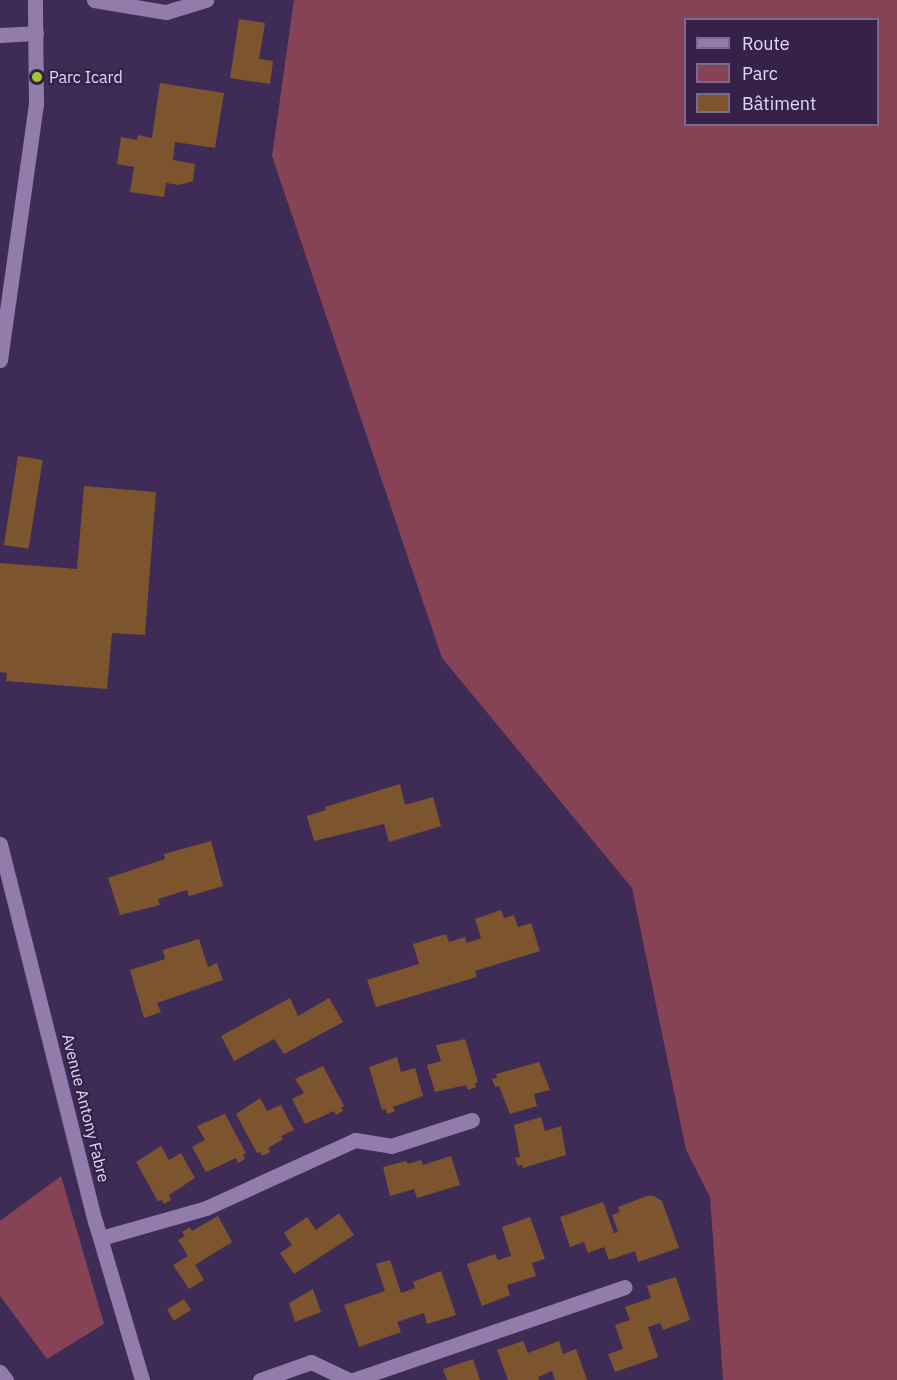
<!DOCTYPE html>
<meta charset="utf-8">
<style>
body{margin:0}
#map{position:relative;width:897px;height:1380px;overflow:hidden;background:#3f2c56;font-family:"IBM Plex Sans",sans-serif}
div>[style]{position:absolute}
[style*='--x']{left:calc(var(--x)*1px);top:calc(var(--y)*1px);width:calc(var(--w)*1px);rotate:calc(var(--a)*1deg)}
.green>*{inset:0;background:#854355}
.building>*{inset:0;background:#7c552e;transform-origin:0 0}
.service>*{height:15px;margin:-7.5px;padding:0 7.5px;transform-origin:7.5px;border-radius:7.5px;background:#917cac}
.minor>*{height:15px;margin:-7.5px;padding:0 7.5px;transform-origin:7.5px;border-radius:7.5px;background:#917cac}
.tertiary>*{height:15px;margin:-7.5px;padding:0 7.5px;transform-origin:7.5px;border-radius:7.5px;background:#917cac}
.dots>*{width:16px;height:16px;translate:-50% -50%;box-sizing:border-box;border:3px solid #35214a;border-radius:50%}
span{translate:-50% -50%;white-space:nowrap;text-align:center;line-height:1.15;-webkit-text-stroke:4.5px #35214a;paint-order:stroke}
.poi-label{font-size:16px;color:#e3d8f2}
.left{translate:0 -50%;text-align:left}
.street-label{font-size:16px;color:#e3d8f2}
.legend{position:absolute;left:684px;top:18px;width:195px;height:108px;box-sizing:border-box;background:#35214a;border:2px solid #7b6a8d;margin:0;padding:8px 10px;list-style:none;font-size:18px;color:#e3d8f2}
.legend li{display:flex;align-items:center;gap:12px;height:30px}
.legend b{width:30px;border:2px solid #7b6a8d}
</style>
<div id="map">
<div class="green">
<i style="clip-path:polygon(evenodd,294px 0,897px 0,897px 1380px,723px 1380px,710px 1197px,686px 1150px,632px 888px,442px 658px,272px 156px,294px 0,686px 20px,878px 20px,878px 124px,686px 124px,686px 20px)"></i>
<i style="clip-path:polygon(61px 1176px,104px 1324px,47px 1359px,0 1296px,0 1221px)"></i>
</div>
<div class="building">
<i style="clip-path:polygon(239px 19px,265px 23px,259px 59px,273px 61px,270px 84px,230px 78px)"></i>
<i style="clip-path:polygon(160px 83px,224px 93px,215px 148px,175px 142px,173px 160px,195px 164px,193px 181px,179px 185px,166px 183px,164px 197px,130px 192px,134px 167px,117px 164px,121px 137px,137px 140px,138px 135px,152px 138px)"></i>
<i style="left:18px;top:456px;width:25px;height:90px;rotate:9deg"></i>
<i style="clip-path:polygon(84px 486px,156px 492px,145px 635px,112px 633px,107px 689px,6px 681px,7px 673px,0 672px,0 563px,77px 569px)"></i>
<i style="clip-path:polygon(400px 784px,405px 805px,433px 797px,441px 826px,389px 842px,384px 824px,314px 841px,307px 816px,326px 810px,325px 807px)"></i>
<i style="clip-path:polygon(211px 841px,223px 886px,189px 896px,187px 890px,158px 899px,160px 905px,120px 915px,108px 878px,165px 859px,164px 854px)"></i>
<i style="clip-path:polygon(501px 910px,504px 918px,514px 915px,518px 927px,531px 923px,540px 951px,475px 971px,477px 977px,376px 1007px,367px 980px,419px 964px,413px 944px,446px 934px,449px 942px,465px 937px,467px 943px,481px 938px,475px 919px)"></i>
<i style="clip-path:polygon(199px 939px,208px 967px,217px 963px,223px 980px,157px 1003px,161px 1012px,144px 1018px,130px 970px,165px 959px,163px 950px)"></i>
<i style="clip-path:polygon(290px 998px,298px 1016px,329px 998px,343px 1022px,284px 1054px,274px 1039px,234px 1061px,221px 1036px)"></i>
<i style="clip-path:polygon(465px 1039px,478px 1082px,475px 1083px,476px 1087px,468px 1090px,466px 1085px,435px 1092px,427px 1065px,441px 1061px,436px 1045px)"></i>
<i style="clip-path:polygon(397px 1057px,401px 1072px,415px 1068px,423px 1096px,393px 1107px,395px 1111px,387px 1114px,386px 1109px,382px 1110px,369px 1067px)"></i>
<i style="clip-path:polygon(539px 1062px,550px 1090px,534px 1094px,537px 1106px,510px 1114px,499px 1086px,495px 1087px,492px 1079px,497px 1078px,496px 1074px)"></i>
<i style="clip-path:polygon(323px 1066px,344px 1106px,341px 1107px,343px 1111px,336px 1115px,334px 1111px,305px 1124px,292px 1099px,304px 1093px,295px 1079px)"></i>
<i style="clip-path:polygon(260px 1098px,267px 1111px,281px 1105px,294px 1130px,281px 1136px,283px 1139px,268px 1148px,270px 1152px,262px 1156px,260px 1152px,257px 1153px,236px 1114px)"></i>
<i style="clip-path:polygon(225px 1114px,246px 1153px,243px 1155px,245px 1159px,238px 1163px,236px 1158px,206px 1172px,192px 1147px,205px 1140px,197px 1126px)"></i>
<i style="clip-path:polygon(541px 1117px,545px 1131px,561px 1126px,566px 1155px,523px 1168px,522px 1165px,518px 1166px,515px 1158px,520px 1157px,514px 1125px)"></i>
<i style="clip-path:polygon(161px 1146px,169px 1160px,181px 1153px,195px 1178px,169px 1195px,171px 1200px,164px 1204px,162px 1200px,158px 1201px,136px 1162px)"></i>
<i style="clip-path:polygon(451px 1156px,460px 1185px,417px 1198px,414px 1189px,390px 1196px,383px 1167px,406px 1161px,408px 1164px,421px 1160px,423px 1165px)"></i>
<i style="clip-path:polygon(647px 1196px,654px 1196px,662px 1201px,679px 1248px,638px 1262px,635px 1251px,609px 1260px,604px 1247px,588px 1253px,584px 1242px,570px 1247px,560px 1217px,603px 1202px,614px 1233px,618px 1232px,612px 1215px,620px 1212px,618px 1207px)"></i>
<i style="clip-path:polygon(339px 1213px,354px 1235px,294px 1274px,280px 1253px,292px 1245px,284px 1233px,307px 1217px,316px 1230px)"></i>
<i style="clip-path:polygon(218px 1216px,232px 1242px,195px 1265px,204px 1280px,189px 1289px,173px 1265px,188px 1256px,178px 1240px,185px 1236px,182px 1232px,190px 1227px,192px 1231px)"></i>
<i style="clip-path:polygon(530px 1217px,545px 1259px,532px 1263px,536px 1276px,507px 1285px,510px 1295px,482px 1306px,467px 1264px,495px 1254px,498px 1260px,511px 1256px,502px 1227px)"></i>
<i style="clip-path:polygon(390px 1260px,401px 1293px,415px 1288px,413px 1282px,441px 1271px,456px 1315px,427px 1324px,424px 1313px,397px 1322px,401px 1332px,359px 1347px,344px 1305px,385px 1291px,376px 1264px)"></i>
<i style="clip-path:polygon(676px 1277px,690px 1320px,663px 1330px,660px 1323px,648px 1327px,658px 1357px,615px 1372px,608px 1354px,623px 1349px,615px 1325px,630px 1320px,625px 1307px,651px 1298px,647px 1286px)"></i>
<i style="clip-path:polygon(313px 1289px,321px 1312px,295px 1322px,289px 1303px)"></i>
<i style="left:184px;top:1299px;width:13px;height:20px;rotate:58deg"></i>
<i style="clip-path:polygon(523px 1341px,528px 1353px,559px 1341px,563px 1354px,576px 1349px,587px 1380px,555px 1380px,552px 1371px,538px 1377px,539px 1380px,508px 1380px,497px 1350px)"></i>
<i style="clip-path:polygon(473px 1359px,480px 1380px,447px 1380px,443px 1369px)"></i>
</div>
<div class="service">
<i style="--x:94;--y:0;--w:73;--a:9.5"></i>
<i style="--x:166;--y:12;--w:42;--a:-16.7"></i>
<i style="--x:0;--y:35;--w:36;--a:-3"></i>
<i style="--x:101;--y:1238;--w:109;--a:-15.9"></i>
<i style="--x:206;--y:1208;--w:164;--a:-24.5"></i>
<i style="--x:355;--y:1140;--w:36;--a:9"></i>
<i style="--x:391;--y:1146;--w:85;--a:-17.8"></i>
<i style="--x:260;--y:1380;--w:54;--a:-19.4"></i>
<i style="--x:311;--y:1362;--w:42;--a:25.3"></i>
<i style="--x:353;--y:1380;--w:287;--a:-18.9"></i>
</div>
<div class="minor">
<i style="--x:0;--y:1372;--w:10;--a:53"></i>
</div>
<div class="tertiary">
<i style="--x:0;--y:360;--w:259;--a:-82"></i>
<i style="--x:36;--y:104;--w:104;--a:-90.6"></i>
<i style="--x:0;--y:844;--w:389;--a:75.9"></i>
<i style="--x:95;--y:1221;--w:166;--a:73.5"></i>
</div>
<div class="dots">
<i style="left:37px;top:77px;background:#9fca2c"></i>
</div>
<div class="poi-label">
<span class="left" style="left:49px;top:77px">Parc Icard</span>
</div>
<div class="street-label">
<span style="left:86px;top:1108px;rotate:76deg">Avenue Antony Fabre</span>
</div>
<ul class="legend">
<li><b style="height:8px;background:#917cac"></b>Route</li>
<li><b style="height:16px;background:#854355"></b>Parc</li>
<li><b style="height:16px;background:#7c552e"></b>Bâtiment</li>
</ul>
</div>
